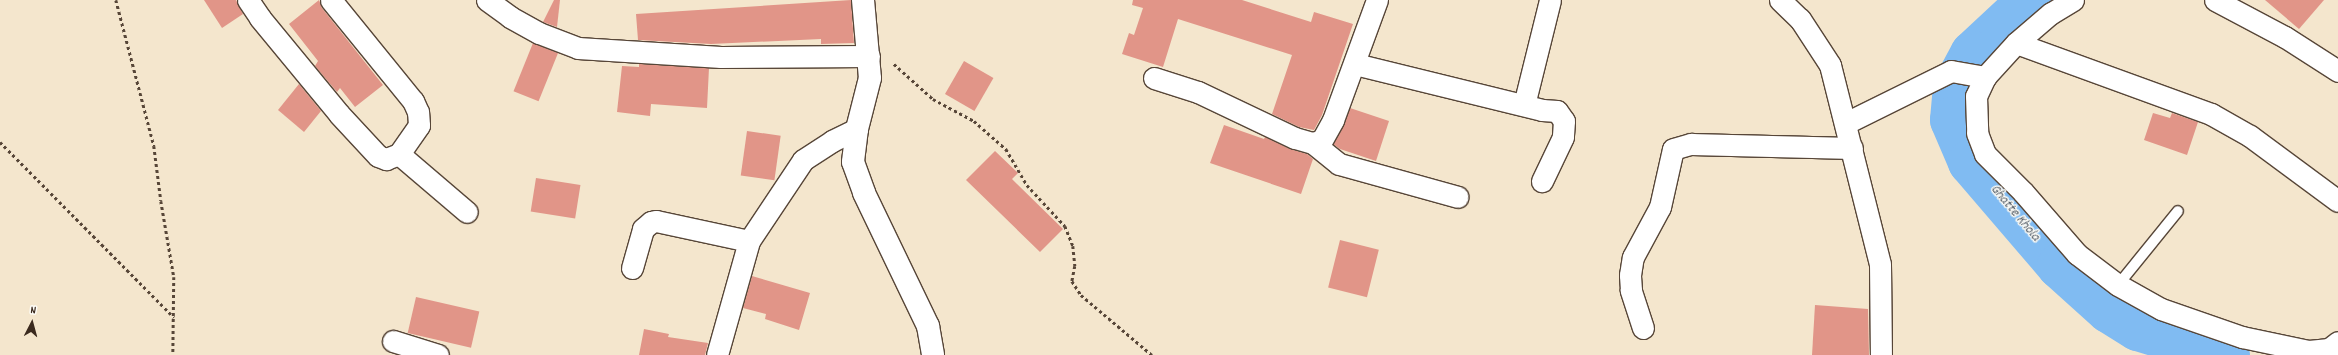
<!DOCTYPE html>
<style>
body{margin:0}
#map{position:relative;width:2338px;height:355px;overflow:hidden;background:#f4e6cd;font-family:Dekko,sans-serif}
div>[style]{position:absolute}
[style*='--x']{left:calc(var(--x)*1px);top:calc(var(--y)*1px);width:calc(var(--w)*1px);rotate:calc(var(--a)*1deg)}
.river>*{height:46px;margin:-23px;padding:0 23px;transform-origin:23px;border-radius:23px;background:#80bbf2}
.building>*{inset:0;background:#e19588;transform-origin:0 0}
.path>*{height:2.5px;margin-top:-1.25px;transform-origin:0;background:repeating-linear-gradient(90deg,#574638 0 3px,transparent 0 6px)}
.roads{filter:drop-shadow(1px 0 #574638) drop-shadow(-1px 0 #574638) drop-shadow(0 1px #574638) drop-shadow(0 -1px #574638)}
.service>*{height:10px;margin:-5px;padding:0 5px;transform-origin:5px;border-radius:5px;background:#fff}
.minor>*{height:21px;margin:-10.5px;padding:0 10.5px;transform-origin:10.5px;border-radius:10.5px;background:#fff}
.tertiary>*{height:22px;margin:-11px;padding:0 11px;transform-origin:11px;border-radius:11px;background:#fff}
span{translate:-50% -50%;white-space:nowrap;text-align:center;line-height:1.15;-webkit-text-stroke:3px #fdfcf7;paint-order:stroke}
.water-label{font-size:14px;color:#535d68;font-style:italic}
.north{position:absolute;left:12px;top:303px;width:40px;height:40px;-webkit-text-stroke:3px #fdfcf7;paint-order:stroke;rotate:6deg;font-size:11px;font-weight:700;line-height:16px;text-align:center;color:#3b2a1e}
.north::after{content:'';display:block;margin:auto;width:14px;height:18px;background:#3b2a1e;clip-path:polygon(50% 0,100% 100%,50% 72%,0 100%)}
</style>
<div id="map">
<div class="river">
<i style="--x:2031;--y:0;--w:79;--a:137"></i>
<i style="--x:1973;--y:54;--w:36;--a:118"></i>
<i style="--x:1956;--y:86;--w:34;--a:95"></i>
<i style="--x:1953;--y:120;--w:46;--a:66.8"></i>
<i style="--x:1971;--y:162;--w:137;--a:49.4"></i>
<i style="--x:2060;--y:266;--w:66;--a:41.9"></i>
<i style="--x:2109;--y:310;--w:34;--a:32"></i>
<i style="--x:2138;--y:328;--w:93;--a:16.9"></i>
</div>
<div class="building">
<i style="clip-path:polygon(204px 0,236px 0,243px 14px,222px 28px)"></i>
<i style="clip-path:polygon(319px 0,322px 8px,383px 85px,355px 107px,340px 88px,337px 92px,315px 66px,318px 61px,289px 24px)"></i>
<i style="clip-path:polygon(554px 0,560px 0,557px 27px,543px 22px)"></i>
<i style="clip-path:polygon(851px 0,854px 43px,821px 44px,821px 39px,711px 44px,638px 40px,636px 14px)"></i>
<i style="clip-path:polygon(1133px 0,1242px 0,1311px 22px,1314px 12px,1353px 24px,1322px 115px,1314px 130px,1299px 127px,1272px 114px,1292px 55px,1178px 19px,1163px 67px,1122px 54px,1129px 33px,1134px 35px,1143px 8px,1132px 5px)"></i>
<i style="clip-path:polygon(2265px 0,2324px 0,2299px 29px)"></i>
<i style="left:533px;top:43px;width:27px;height:52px;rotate:22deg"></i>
<i style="left:964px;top:61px;width:34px;height:38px;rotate:30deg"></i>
<i style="clip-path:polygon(639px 64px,709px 68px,707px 108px,651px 104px,650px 116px,617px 112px,622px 66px,639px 67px)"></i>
<i style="clip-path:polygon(299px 84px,321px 111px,304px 132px,278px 110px)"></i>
<i style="clip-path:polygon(1350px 108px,1389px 121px,1376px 161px,1340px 149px,1333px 144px)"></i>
<i style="clip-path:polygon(2153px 113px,2170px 118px,2172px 113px,2198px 122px,2187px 155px,2144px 140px)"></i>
<i style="clip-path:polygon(1224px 125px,1264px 139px,1265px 137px,1290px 149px,1307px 154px,1313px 159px,1301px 194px,1210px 163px)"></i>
<i style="left:747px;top:131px;width:34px;height:45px;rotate:8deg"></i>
<i style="clip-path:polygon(995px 151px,1018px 173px,1012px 179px,1063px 229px,1040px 252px,966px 180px)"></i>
<i style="left:536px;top:178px;width:45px;height:34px;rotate:9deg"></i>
<i style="left:1340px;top:240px;width:40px;height:49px;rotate:14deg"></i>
<i style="clip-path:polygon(752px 276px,810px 293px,799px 330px,765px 319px,766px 314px,743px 308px)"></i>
<i style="left:416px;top:297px;width:65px;height:37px;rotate:13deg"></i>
<i style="clip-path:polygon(1815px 305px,1868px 309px,1869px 355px,1812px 355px)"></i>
<i style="clip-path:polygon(644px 329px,669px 334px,668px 337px,708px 343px,705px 355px,639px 355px)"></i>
</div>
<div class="path">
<i style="--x:116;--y:0;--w:151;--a:75.4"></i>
<i style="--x:154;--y:146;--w:55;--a:82.7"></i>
<i style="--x:161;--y:201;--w:77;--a:80.3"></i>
<i style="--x:174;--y:277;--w:78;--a:90.7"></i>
<i style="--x:894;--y:64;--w:52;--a:41.9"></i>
<i style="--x:933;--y:99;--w:47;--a:28.2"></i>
<i style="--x:974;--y:121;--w:43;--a:41.2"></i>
<i style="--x:1006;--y:149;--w:42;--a:59.7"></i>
<i style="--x:1027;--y:185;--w:56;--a:47.2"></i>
<i style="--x:1065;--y:226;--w:22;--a:68"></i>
<i style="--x:1073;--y:246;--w:20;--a:84"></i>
<i style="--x:1075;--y:266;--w:15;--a:101"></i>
<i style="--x:1072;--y:281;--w:17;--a:57"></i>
<i style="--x:1081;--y:295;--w:93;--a:40.2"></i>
<i style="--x:0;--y:142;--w:247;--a:45.2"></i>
</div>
<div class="roads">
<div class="service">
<i style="--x:2118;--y:285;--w:95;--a:-51"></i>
</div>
<div class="minor">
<i style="--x:248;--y:0;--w:22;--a:56"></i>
<i style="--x:260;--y:18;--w:124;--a:50.5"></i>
<i style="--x:339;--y:114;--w:57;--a:47.1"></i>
<i style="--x:378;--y:156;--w:9;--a:21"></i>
<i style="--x:386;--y:159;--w:14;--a:-21"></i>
<i style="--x:399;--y:154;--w:35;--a:-55"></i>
<i style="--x:419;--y:125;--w:13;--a:-94"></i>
<i style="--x:418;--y:112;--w:12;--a:-114"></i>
<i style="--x:413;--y:101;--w:130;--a:-129.1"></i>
<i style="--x:487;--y:0;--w:29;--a:36"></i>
<i style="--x:510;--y:17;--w:33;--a:29"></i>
<i style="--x:539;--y:33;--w:42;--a:21"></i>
<i style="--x:578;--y:48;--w:143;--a:3.6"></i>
<i style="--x:721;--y:57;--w:148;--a:-0.4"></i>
<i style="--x:1780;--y:0;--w:28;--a:44"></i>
<i style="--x:1800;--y:19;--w:55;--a:56.9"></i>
<i style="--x:1830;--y:65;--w:205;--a:75.9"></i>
<i style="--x:1880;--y:264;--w:91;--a:89.4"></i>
<i style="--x:2073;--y:0;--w:26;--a:149"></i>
<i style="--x:2051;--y:13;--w:46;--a:139.4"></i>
<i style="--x:2016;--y:43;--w:46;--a:132.4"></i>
<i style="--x:1985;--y:77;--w:21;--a:115"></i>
<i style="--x:1976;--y:96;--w:37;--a:88"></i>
<i style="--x:1977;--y:133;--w:22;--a:69"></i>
<i style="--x:1985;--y:154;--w:54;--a:45"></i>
<i style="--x:2023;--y:192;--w:82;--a:48.9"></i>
<i style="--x:2077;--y:254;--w:51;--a:37.1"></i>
<i style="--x:2118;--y:285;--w:49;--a:29.2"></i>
<i style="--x:2161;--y:309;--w:86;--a:19.1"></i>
<i style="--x:2242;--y:337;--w:68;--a:11.8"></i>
<i style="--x:2309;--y:351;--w:20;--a:-6"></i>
<i style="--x:2329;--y:349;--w:11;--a:-38"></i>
<i style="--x:2215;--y:0;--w:79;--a:27.9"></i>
<i style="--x:2285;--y:37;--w:63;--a:32.7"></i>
<i style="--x:2016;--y:43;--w:208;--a:20"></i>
<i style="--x:2211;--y:114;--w:45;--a:29.4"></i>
<i style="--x:2250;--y:136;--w:109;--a:36.5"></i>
<i style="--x:1355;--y:64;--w:193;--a:13.8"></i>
<i style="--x:1542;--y:110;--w:15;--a:4"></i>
<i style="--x:1557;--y:111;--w:12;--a:55"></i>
<i style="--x:1564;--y:121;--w:16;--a:94"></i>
<i style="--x:1563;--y:137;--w:49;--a:115.5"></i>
<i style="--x:1154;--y:78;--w:46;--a:17.7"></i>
<i style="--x:1198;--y:92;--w:107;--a:25.4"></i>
<i style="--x:1295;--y:138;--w:19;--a:16"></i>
<i style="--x:1313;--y:143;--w:9;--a:-18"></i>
<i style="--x:1322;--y:140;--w:23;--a:-61"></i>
<i style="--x:1333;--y:120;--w:128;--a:-69.9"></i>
<i style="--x:1524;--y:105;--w:108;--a:-76.1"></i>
<i style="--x:1846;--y:123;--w:117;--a:-26.3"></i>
<i style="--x:1951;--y:71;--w:35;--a:10"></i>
<i style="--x:1313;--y:143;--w:33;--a:39"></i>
<i style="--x:1339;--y:164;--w:123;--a:15.5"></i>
<i style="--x:399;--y:154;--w:89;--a:40.5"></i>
<i style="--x:632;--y:268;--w:41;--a:-74.2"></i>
<i style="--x:643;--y:229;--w:11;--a:-41"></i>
<i style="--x:651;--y:222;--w:5;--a:-11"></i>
<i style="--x:656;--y:221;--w:95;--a:12.1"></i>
<i style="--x:1643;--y:328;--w:40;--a:-108"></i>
<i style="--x:1631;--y:290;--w:15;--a:-94"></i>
<i style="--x:1630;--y:275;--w:18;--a:-81"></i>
<i style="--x:1633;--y:257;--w:57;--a:-61.6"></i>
<i style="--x:1660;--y:207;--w:59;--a:-77.4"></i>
<i style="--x:1673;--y:149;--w:19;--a:-16"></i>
<i style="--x:1691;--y:144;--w:161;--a:1.4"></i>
<i style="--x:393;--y:341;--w:47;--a:17.3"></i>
<i style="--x:717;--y:355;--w:118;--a:-74.3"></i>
<i style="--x:749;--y:241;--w:97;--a:-56.3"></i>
<i style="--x:803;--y:160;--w:35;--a:-33"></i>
<i style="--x:832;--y:141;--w:28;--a:-26"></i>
</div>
<div class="tertiary">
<i style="--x:863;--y:0;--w:78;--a:84.9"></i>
<i style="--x:870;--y:78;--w:53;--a:104.3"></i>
<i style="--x:857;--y:129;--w:33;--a:97"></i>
<i style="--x:853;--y:162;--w:33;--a:70"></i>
<i style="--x:864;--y:193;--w:148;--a:64.3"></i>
<i style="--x:928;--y:326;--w:29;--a:80"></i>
</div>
</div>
<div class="water-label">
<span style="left:2015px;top:213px;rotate:50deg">Ghatte Khola</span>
</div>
<div class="north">N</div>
</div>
